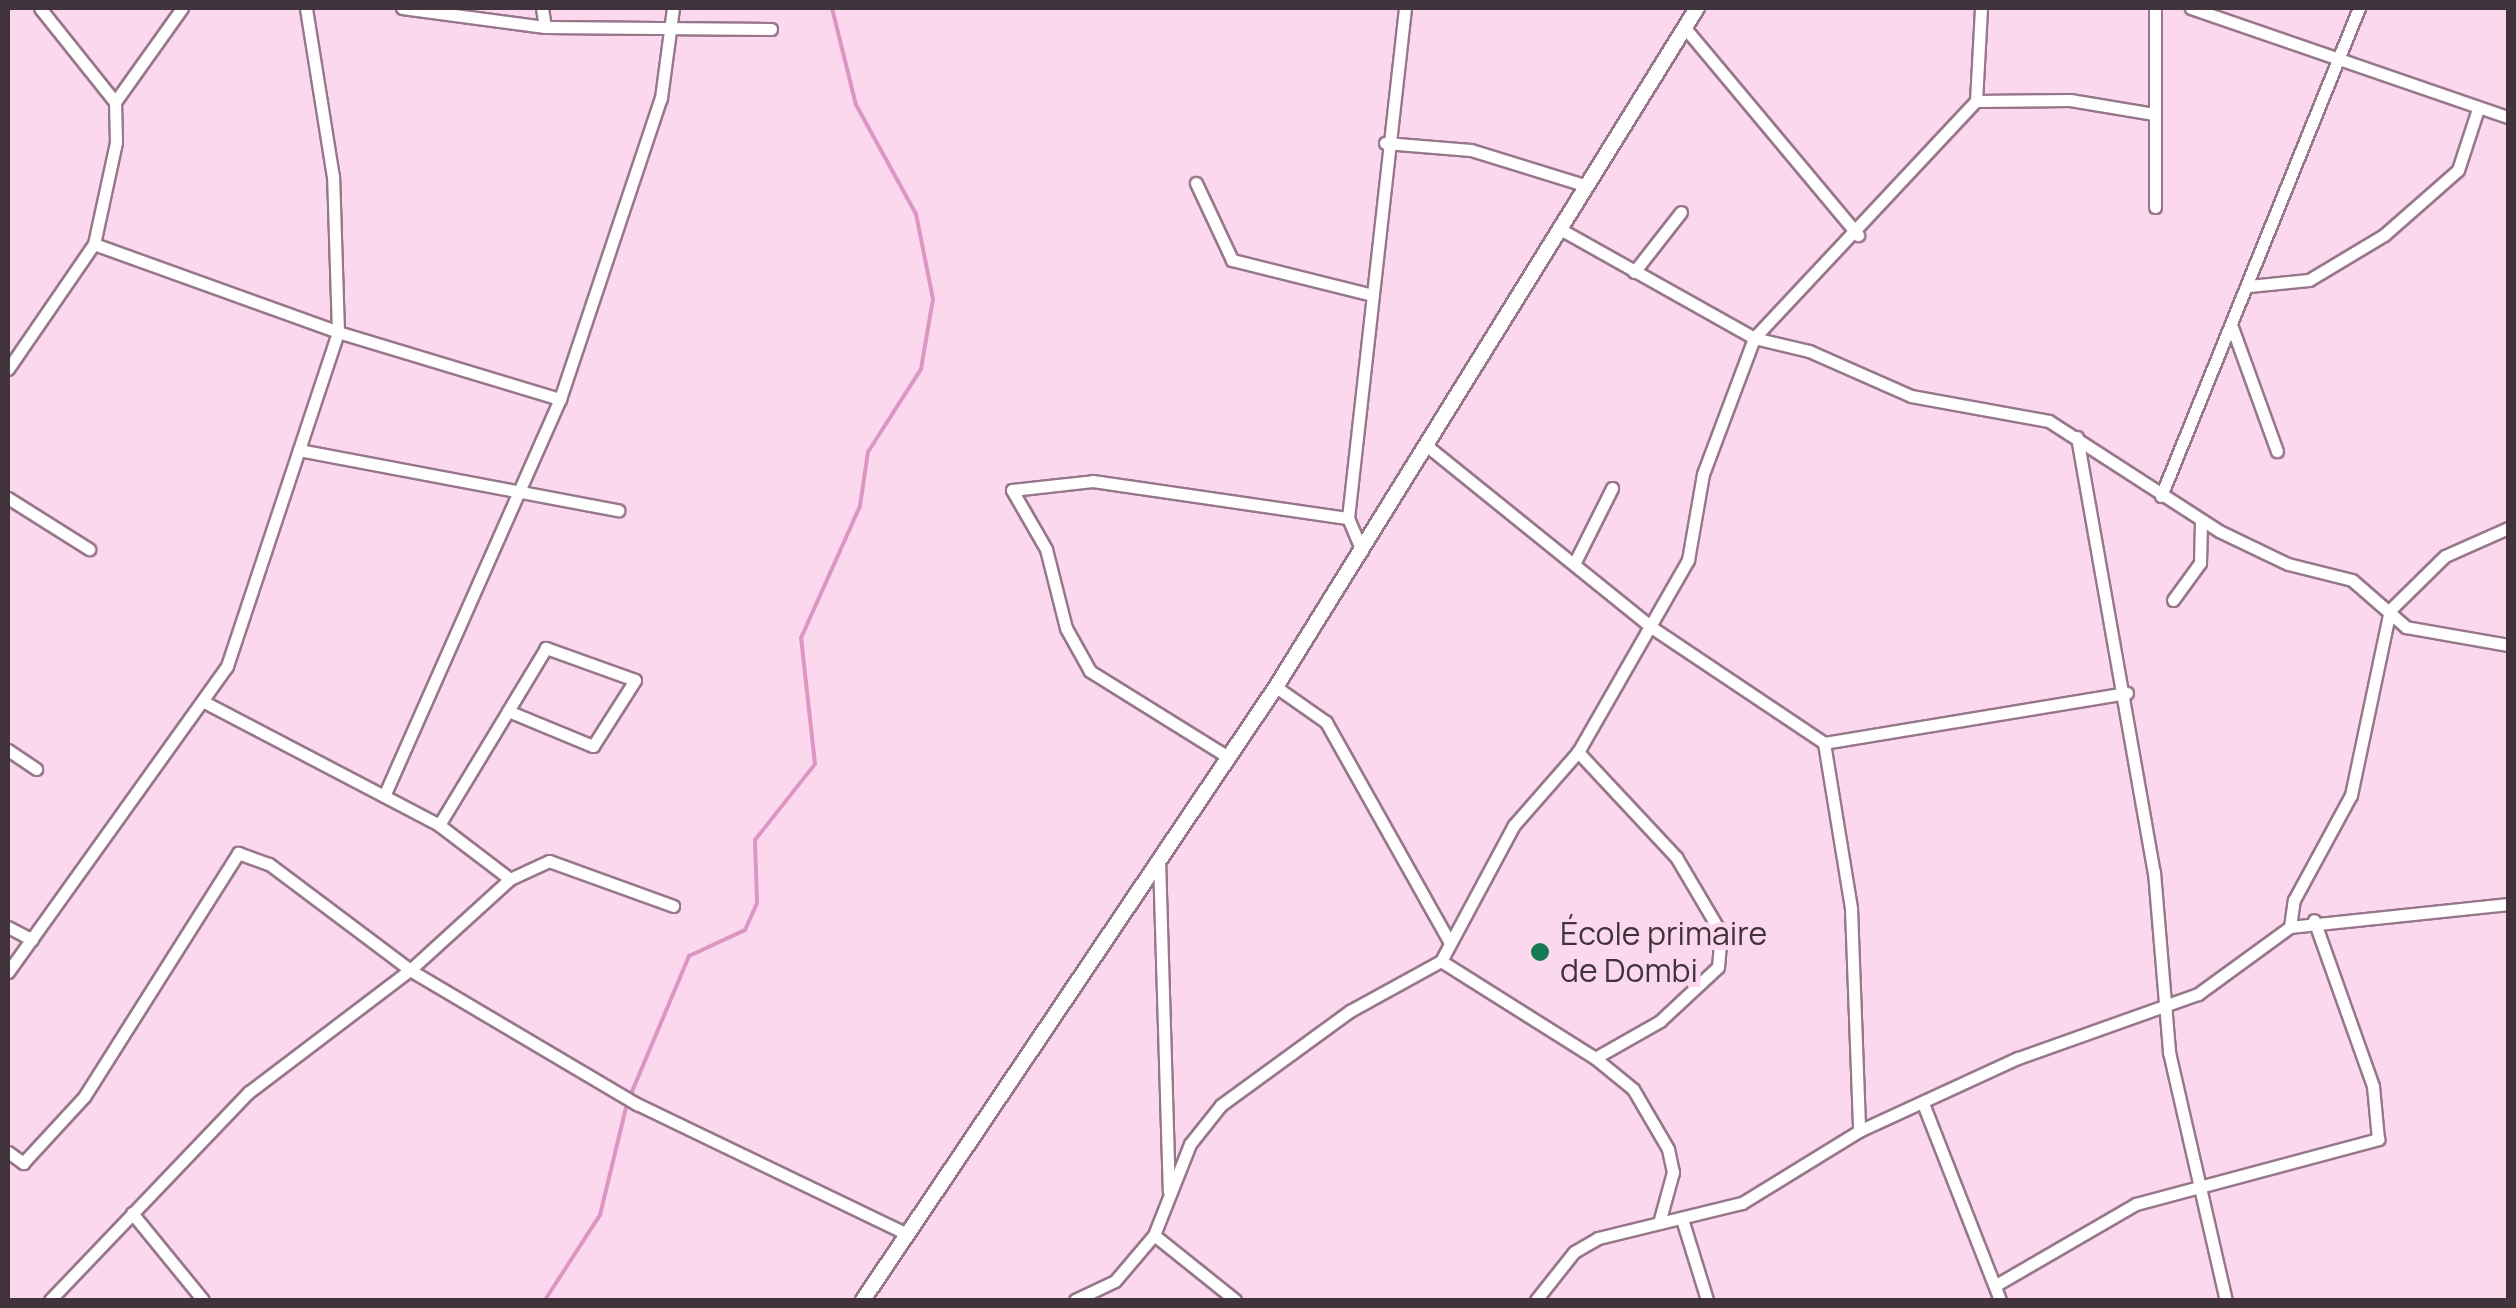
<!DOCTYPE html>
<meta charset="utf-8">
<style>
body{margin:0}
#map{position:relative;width:2516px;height:1308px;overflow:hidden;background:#fcd8ef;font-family:Manrope,sans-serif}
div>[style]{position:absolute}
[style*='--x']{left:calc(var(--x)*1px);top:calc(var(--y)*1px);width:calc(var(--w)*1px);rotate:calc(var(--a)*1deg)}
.stream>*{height:4px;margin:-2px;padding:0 2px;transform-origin:2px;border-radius:2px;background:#db96c3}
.roads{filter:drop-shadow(2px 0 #97778b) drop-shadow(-2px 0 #97778b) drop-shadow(0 2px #97778b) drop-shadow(0 -2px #97778b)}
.minor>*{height:11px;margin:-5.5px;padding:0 5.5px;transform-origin:5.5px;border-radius:5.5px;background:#fff}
.tertiary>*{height:14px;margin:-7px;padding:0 7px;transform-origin:7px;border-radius:7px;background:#fff}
.dots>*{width:28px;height:28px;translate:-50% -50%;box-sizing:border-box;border:5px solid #fcd8ef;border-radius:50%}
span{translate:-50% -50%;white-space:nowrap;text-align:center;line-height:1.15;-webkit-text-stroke:10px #fcd8ef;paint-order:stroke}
.poi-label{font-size:32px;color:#41333c}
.left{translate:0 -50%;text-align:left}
.frame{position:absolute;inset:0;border:10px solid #41333c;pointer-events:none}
</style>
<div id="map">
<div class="stream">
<i style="--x:631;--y:1094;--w:150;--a:-67.2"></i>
<i style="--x:689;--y:956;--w:62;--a:-24.9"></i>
<i style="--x:745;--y:930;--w:30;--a:-66"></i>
<i style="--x:757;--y:903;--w:63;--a:-91.8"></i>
<i style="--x:755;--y:840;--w:97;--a:-51.7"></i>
<i style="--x:815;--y:764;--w:127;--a:-96.3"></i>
<i style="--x:801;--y:638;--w:145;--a:-65.9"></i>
<i style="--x:860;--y:506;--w:55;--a:-81.6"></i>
<i style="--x:868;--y:452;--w:98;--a:-57.4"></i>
<i style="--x:921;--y:369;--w:71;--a:-80.3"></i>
<i style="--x:933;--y:299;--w:87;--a:-101.3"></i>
<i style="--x:916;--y:214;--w:124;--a:-118.8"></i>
<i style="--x:856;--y:105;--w:100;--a:-103.9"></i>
<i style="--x:545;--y:1300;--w:101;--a:-57.1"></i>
<i style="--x:600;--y:1215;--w:115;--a:-76.4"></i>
</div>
<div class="roads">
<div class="minor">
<i style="--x:402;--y:8;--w:144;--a:7.6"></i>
<i style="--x:545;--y:27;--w:226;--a:0.5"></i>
<i style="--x:542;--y:8;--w:19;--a:81"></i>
<i style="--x:2191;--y:8;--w:335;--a:19"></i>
<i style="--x:1685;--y:28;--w:270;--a:50.1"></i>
<i style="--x:1976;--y:101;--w:94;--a:-0.6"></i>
<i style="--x:2070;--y:100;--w:85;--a:9.5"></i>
<i style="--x:115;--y:102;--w:115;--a:-54.5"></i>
<i style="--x:1385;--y:143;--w:86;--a:4.7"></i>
<i style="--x:1471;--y:150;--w:121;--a:17.2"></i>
<i style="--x:1196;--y:183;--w:85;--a:64.9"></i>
<i style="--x:1232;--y:260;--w:144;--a:14"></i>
<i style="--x:2155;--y:207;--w:199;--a:-90"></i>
<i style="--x:1560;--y:229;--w:223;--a:29.3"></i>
<i style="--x:1754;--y:338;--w:57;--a:13.3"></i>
<i style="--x:1809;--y:351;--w:111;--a:23.8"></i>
<i style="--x:1911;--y:396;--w:140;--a:10.3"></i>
<i style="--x:2049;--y:421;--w:202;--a:32.9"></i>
<i style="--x:2219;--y:531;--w:76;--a:25.6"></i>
<i style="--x:2288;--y:564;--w:66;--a:14"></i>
<i style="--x:2352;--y:580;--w:72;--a:41"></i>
<i style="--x:2406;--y:627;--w:104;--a:10"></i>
<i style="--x:94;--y:244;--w:259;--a:19.8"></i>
<i style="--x:338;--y:332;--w:232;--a:16.8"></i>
<i style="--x:1634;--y:272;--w:76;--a:-51.9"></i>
<i style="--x:2249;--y:286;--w:60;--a:-5.7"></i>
<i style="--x:2309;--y:280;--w:87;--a:-31"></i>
<i style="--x:2384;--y:235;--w:98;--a:-41.3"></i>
<i style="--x:2458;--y:170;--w:61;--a:-71.9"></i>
<i style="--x:2232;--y:327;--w:132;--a:70.1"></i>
<i style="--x:8;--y:369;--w:152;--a:-55.5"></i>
<i style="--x:94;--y:244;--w:104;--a:-77.8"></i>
<i style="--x:116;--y:142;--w:40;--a:-91.4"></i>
<i style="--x:115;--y:102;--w:120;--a:-128.6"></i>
<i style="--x:2077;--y:437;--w:442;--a:80"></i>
<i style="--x:2154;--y:872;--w:181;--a:85.2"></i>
<i style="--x:2169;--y:1052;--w:254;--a:77.1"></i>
<i style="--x:1427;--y:446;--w:288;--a:38.9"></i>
<i style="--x:1651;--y:627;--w:208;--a:33.8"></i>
<i style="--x:1824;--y:743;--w:307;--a:-9.4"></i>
<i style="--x:299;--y:450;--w:325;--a:10.7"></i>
<i style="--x:2161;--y:496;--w:527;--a:-67.92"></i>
<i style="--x:8;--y:498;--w:96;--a:32.2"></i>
<i style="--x:1362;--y:551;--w:36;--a:-113"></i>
<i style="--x:1348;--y:518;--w:513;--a:-83.62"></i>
<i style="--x:1574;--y:564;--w:85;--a:-63.4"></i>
<i style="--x:2173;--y:600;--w:46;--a:-53.9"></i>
<i style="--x:2200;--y:563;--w:42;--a:-88.6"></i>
<i style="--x:1276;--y:687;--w:61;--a:35"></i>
<i style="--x:1326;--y:722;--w:253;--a:60.7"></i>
<i style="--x:206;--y:703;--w:263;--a:27.6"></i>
<i style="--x:439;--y:825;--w:89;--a:37.3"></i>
<i style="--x:1824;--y:743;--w:167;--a:80.7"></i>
<i style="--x:1851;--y:908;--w:223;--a:87.9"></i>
<i style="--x:8;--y:750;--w:34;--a:34"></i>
<i style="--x:1228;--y:757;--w:163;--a:-148.1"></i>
<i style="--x:1090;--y:671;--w:49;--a:-119.2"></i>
<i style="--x:1066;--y:628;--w:81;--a:-104.2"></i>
<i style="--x:1046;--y:549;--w:68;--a:-120"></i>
<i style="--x:1012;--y:490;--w:81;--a:-6.3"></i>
<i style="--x:1093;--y:481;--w:258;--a:8.3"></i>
<i style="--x:384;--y:796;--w:434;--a:-66.1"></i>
<i style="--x:560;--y:399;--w:317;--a:-71.5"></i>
<i style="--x:661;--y:98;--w:91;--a:-82.4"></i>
<i style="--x:439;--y:825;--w:133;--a:-58.8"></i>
<i style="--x:508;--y:711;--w:92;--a:22.4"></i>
<i style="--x:593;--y:746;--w:78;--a:-57.5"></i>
<i style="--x:635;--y:680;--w:95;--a:-160.2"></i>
<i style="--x:546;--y:648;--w:74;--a:121.1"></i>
<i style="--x:1159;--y:859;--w:332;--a:88.3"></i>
<i style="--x:8;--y:927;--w:27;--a:28"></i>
<i style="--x:2290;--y:927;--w:27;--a:-82"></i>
<i style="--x:2294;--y:900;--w:119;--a:-61.5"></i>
<i style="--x:2351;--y:795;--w:189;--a:-78.1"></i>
<i style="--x:2390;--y:610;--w:77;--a:-44.5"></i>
<i style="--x:2445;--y:556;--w:69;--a:-24"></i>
<i style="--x:1441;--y:961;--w:182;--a:32.2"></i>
<i style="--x:1595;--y:1058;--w:75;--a:-29.6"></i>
<i style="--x:1660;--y:1021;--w:79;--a:-43"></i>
<i style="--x:1718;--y:967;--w:34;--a:-85"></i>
<i style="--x:1721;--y:933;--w:88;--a:-120.6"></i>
<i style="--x:1676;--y:857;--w:144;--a:-133"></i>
<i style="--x:8;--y:972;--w:376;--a:-54.4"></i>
<i style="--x:227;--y:666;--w:352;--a:-71.6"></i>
<i style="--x:338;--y:332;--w:155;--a:-91.8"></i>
<i style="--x:333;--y:177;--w:171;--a:-99.1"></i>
<i style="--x:1595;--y:1058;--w:49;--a:39.2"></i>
<i style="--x:1633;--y:1089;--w:69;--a:59.7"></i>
<i style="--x:1668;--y:1149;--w:24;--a:78"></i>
<i style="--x:1673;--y:1172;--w:53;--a:105.4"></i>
<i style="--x:1924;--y:1106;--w:208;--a:68.6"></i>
<i style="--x:8;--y:1152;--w:19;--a:36"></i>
<i style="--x:23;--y:1163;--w:90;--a:-47.3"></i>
<i style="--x:84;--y:1097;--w:289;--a:-57.7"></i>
<i style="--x:238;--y:853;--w:33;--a:20"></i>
<i style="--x:269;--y:864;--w:176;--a:36.9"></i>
<i style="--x:410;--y:970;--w:264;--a:30.6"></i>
<i style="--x:637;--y:1104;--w:297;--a:25.7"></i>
<i style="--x:132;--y:1213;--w:112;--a:50.8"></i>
<i style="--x:1682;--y:1219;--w:85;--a:72.8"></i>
<i style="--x:1154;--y:1235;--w:104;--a:38.7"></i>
<i style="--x:1996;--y:1285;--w:162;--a:-30.1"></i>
<i style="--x:2136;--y:1204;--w:251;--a:-15"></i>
<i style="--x:2378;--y:1139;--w:53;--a:-95.4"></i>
<i style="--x:2373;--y:1086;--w:176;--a:-109.6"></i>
<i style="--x:50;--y:1300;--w:288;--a:-46.3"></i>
<i style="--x:249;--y:1092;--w:202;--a:-37.2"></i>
<i style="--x:410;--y:970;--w:135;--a:-42.3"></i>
<i style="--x:510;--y:879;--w:43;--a:-24.8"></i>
<i style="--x:549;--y:861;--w:132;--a:19.9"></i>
<i style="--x:1075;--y:1300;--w:44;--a:-25.4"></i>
<i style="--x:1115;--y:1281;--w:60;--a:-49.7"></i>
<i style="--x:1154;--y:1235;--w:98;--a:-68.4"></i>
<i style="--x:1190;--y:1144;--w:50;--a:-51.5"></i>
<i style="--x:1221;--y:1105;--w:160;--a:-36.1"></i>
<i style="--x:1350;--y:1011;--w:104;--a:-28.8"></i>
<i style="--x:1441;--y:961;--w:154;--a:-61.8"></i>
<i style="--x:1514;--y:825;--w:97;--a:-48.8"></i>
<i style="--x:1578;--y:752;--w:221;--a:-60.2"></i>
<i style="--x:1688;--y:560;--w:87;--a:-80.1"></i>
<i style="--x:1703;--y:474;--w:145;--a:-69.4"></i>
<i style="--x:1754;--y:338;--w:325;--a:-46.9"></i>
<i style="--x:1976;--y:101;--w:93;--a:-86.9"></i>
<i style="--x:1536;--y:1300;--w:61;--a:-51.6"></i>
<i style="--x:1574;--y:1252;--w:28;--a:-30"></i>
<i style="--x:1598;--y:1238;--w:148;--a:-13.7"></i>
<i style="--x:1742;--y:1203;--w:137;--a:-31.6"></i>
<i style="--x:1859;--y:1131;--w:175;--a:-24.7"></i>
<i style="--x:2018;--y:1058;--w:191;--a:-19.6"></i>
<i style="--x:2198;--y:994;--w:114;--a:-36.1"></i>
<i style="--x:2290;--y:927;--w:219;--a:-6"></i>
</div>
<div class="tertiary">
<i style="--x:863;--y:1300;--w:739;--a:-56.03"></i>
<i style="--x:1276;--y:687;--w:799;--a:-58.2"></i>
</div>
</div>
<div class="dots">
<i style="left:1540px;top:952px;background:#197b53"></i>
</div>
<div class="poi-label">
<span class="left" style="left:1560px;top:952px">École primaire<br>de Dombi</span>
</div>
<div class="frame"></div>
</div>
